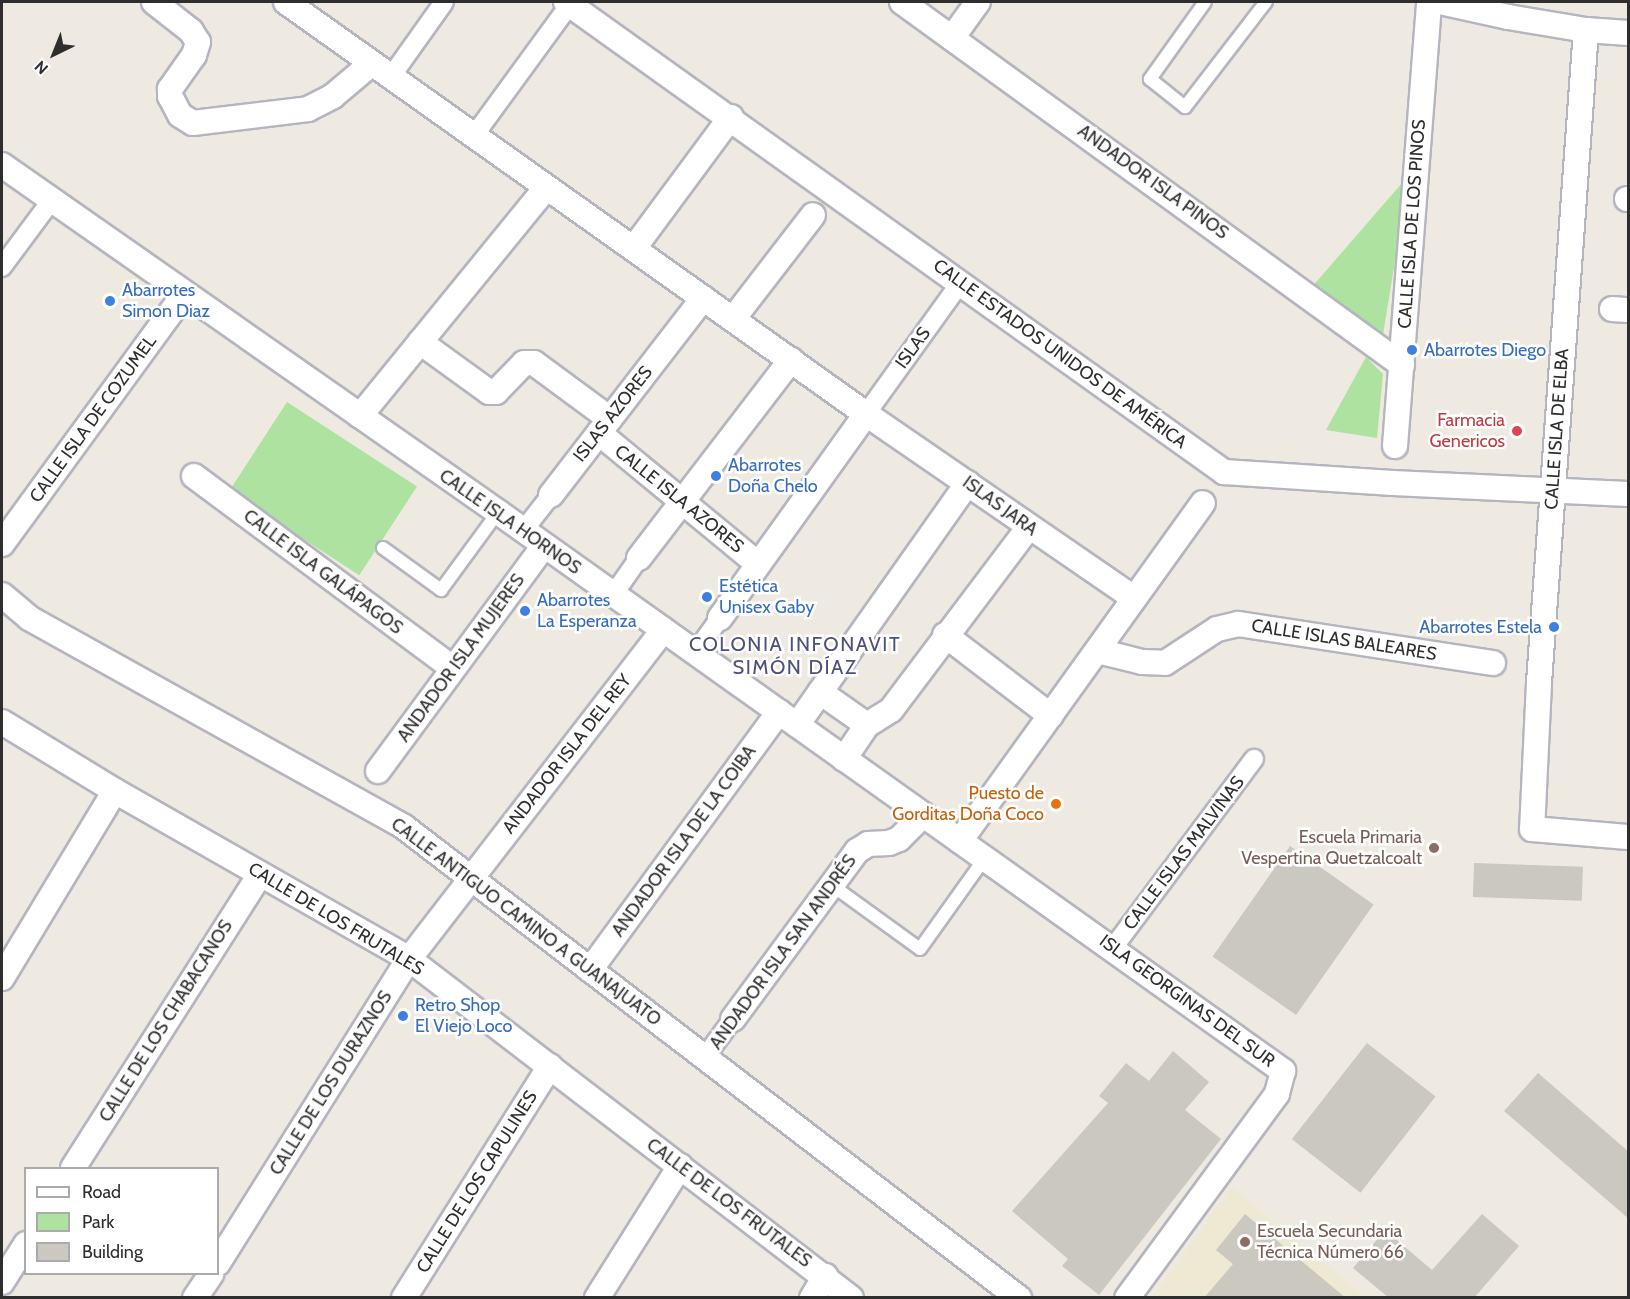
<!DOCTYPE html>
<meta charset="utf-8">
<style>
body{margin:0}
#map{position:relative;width:1630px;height:1299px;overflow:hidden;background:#eeeae1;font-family:Cabin,sans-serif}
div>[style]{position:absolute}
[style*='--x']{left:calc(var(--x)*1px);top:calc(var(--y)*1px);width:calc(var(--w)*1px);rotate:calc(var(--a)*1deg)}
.education>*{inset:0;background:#eee9d2}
.green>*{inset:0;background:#aee2a1;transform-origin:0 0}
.building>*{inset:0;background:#cac8bf;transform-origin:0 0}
.roads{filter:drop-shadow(2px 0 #b5b5c0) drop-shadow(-2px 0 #b5b5c0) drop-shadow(0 2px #b5b5c0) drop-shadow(0 -2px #b5b5c0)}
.service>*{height:12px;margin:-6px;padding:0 6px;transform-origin:6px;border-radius:6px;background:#fff}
.pedestrian>*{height:18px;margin:-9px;padding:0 9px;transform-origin:9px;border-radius:9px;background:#fff}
.minor>*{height:24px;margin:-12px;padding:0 12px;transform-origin:12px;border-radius:12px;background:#fff}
.dots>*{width:16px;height:16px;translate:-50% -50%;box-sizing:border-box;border:3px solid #fff;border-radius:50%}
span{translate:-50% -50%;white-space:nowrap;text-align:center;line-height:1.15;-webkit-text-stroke:5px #fff;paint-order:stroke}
.street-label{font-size:18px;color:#2e2e2e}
.shop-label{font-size:18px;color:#366cbe}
.left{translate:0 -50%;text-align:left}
.right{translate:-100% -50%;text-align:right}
.health-label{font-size:18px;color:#be3a42}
.food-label{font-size:18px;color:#c56008}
.education-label{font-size:18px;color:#785e54}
.neighbourhood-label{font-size:20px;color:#4f517d;letter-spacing:1.5px}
.frame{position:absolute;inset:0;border:3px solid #2e2e2e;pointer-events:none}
.legend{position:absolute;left:24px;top:1167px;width:195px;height:108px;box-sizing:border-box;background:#fff;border:2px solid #ababab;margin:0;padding:8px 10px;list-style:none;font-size:18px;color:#2e2e2e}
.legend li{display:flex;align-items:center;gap:12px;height:30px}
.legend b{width:30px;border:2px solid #ababab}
.north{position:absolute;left:24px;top:24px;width:60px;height:60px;-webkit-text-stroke:4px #fff;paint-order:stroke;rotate:223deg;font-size:16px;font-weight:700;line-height:24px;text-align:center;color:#2e2e2e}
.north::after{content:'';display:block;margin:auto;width:21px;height:27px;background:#2e2e2e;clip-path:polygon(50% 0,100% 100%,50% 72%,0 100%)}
</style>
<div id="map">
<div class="education">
<i style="clip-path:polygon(1231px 1187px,1366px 1297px,1152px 1298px)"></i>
</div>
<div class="green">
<i style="clip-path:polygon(1409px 175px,1382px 341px,1311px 288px)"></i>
<i style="clip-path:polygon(1366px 357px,1383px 374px,1377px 438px,1326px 430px)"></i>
<i style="left:287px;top:402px;width:155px;height:106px;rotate:33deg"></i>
</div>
<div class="building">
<i style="left:1290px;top:846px;width:102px;height:135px;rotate:35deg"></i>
<i style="left:1474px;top:863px;width:109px;height:34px;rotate:2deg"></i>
<i style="left:1367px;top:1043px;width:87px;height:122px;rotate:38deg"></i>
<i style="clip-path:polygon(1173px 1051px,1209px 1082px,1185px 1110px,1221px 1139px,1099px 1295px,1062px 1266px,1068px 1259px,1012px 1211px,1108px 1103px,1099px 1096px,1126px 1063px,1149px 1081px)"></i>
<i style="clip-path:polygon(1538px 1073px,1629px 1152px,1629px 1219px,1504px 1111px)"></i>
<i style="clip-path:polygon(1245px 1214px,1346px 1298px,1204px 1298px,1233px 1264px,1216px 1250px)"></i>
<i style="clip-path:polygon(1482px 1214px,1519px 1246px,1474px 1298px,1389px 1298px,1353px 1268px,1385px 1230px,1432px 1270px)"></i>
</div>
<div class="roads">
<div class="service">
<i style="--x:1205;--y:2;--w:95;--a:125.5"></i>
<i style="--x:1150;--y:79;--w:45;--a:38.7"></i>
<i style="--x:1185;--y:107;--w:133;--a:-52.4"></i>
<i style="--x:383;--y:548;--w:72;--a:35.9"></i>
<i style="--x:441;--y:590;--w:97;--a:-53.8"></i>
<i style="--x:833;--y:886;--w:107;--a:35.9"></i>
<i style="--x:920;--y:949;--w:112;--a:-54.5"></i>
</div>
<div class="pedestrian">
<i style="--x:390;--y:78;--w:93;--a:-54.6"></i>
<i style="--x:473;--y:137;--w:165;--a:-53.9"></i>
<i style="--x:2;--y:267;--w:82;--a:-53.4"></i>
<i style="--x:866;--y:414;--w:161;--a:-54.3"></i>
<i style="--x:523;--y:531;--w:46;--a:-52.1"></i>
<i style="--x:613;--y:595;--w:45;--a:-54.9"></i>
<i style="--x:695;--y:653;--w:43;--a:-54.5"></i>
<i style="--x:1113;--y:948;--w:236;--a:-53.3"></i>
<i style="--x:705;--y:1057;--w:47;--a:-53.6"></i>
</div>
<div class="minor">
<i style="--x:154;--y:2;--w:47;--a:38.1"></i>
<i style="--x:191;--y:31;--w:13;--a:58"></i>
<i style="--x:198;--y:42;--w:14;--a:107"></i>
<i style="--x:194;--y:55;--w:42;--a:125.2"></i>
<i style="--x:170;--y:89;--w:7;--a:90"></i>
<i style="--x:170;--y:96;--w:21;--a:62"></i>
<i style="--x:180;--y:115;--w:15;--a:32"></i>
<i style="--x:193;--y:123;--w:116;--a:-6.9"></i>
<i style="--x:308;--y:109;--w:28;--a:-27"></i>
<i style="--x:333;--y:96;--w:50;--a:-40.1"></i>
<i style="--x:286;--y:2;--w:711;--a:35.39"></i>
<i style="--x:866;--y:414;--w:325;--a:34.5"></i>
<i style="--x:566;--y:2;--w:809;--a:35.54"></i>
<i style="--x:1224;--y:472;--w:169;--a:3.7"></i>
<i style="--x:1393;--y:483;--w:235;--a:2.7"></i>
<i style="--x:902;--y:2;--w:618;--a:35.98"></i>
<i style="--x:1440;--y:2;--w:70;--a:12.4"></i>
<i style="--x:1508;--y:17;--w:79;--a:9.5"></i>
<i style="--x:1586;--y:30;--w:42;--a:4.1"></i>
<i style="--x:1586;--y:30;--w:655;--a:94.12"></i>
<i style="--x:1539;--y:683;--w:146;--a:92.7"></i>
<i style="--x:1532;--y:829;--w:96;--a:4.8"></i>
<i style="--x:952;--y:38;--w:44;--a:-54.2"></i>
<i style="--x:2;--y:165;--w:605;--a:34.98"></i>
<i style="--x:498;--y:512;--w:964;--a:35.45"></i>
<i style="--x:1283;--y:1071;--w:24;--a:105"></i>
<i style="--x:1277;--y:1094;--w:253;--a:126.3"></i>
<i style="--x:1627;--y:199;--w:1;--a:0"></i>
<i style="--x:634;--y:248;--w:163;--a:-53.5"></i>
<i style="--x:1612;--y:309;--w:16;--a:4"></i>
<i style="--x:733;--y:319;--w:131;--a:-52.4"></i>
<i style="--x:420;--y:342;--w:85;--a:35.9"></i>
<i style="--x:489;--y:392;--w:7;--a:0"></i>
<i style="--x:496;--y:392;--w:40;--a:-46"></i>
<i style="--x:524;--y:363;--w:10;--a:0"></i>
<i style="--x:534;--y:363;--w:94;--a:36.4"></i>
<i style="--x:360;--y:416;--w:294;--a:-50.8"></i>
<i style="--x:599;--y:433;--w:206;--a:39.5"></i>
<i style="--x:1395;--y:446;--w:445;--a:-85.6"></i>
<i style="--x:194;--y:476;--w:322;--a:36.6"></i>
<i style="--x:551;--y:495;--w:249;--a:-52.3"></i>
<i style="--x:2;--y:544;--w:309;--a:-53.9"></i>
<i style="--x:639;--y:558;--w:250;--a:-52.5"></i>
<i style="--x:2;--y:595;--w:35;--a:40"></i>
<i style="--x:29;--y:618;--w:429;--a:29.1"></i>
<i style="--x:404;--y:827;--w:775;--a:37.45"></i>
<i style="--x:720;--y:618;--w:251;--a:-54.4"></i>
<i style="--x:945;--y:635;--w:133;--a:37.4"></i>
<i style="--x:1098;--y:651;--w:45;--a:14"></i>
<i style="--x:1142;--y:662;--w:23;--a:2"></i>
<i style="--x:1165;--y:663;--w:62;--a:-33.2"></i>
<i style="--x:1217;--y:629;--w:22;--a:-13"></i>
<i style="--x:1238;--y:624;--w:258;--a:8.7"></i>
<i style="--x:820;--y:692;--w:57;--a:35.1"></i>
<i style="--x:2;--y:722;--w:132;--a:31.4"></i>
<i style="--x:115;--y:791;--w:339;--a:29.7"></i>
<i style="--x:409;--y:959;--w:557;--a:37.49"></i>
<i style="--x:797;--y:725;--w:296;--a:-54.8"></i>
<i style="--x:844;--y:759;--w:41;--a:-55.9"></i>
<i style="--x:867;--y:725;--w:28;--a:-32"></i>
<i style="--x:891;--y:710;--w:229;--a:-53"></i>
<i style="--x:378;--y:771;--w:280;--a:-53.6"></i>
<i style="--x:960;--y:841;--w:416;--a:-54.3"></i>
<i style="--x:590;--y:970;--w:320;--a:-53.8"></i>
<i style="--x:2;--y:978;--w:218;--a:-58.9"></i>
<i style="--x:733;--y:1019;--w:209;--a:-53.6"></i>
<i style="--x:857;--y:851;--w:13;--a:-32"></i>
<i style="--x:868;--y:844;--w:21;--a:-3"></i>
<i style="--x:889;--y:843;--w:11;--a:-22"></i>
<i style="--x:899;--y:839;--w:34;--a:-45"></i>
<i style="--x:73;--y:1168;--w:348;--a:-57.5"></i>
<i style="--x:218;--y:1263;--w:359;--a:-57.9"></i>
<i style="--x:409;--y:959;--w:416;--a:-52.3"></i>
<i style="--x:2;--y:1282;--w:45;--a:-57.7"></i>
<i style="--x:195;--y:1298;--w:29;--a:-56"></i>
<i style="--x:404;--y:1298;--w:274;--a:-57.8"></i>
<i style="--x:597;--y:1298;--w:156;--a:-57.8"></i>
<i style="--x:812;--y:1298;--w:26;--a:-59"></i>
</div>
</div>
<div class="dots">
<i style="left:110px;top:301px;background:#3f7fe0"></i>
<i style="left:1412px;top:350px;background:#3f7fe0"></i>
<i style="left:1517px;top:431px;background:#e0444e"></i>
<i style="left:716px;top:476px;background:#3f7fe0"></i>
<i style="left:707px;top:597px;background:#3f7fe0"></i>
<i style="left:525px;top:611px;background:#3f7fe0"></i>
<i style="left:1554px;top:627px;background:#3f7fe0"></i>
<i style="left:1056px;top:804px;background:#e8710a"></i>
<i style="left:1434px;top:848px;background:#8d6e63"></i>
<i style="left:403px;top:1016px;background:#3f7fe0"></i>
<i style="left:1245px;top:1242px;background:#8d6e63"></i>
</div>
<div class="street-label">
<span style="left:1153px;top:182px;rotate:36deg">ANDADOR ISLA PINOS</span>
<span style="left:1412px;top:224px;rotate:-86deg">CALLE ISLA DE LOS PINOS</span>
<span style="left:913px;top:348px;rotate:-54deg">ISLAS</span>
<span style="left:1060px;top:354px;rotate:36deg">CALLE ESTADOS UNIDOS DE AMÉRICA</span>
<span style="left:613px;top:414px;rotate:-52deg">ISLAS AZORES</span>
<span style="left:93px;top:419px;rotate:-54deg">CALLE ISLA DE COZUMEL</span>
<span style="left:1557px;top:429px;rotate:-86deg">CALLE ISLA DE ELBA</span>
<span style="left:679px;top:499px;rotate:39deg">CALLE ISLA AZORES</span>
<span style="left:1000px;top:506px;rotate:36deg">ISLAS JARA</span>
<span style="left:510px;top:522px;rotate:35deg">CALLE ISLA HORNOS</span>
<span style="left:323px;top:572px;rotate:37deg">CALLE ISLA GALÁPAGOS</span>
<span style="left:1344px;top:640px;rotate:9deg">CALLE ISLAS BALEARES</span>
<span style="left:461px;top:658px;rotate:-54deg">ANDADOR ISLA MUJERES</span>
<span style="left:567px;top:754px;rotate:-52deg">ANDADOR ISLA DEL REY</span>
<span style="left:684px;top:841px;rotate:-54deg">ANDADOR ISLA DE LA COIBA</span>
<span style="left:1184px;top:853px;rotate:-53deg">CALLE ISLAS MALVINAS</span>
<span style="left:336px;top:919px;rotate:31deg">CALLE DE LOS FRUTALES</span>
<span style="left:526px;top:922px;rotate:37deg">CALLE ANTIGUO CAMINO A GUANAJUATO</span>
<span style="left:783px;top:952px;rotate:-54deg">ANDADOR ISLA SAN ANDRÉS</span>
<span style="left:1187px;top:1001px;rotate:36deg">ISLA GEORGINAS DEL SUR</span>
<span style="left:166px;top:1021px;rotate:-58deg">CALLE DE LOS CHABACANOS</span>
<span style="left:331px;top:1083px;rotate:-58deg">CALLE DE LOS DURAZNOS</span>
<span style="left:477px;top:1182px;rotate:-58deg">CALLE DE LOS CAPULINES</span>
<span style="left:729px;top:1203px;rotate:37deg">CALLE DE LOS FRUTALES</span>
</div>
<div class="shop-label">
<span class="left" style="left:122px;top:301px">Abarrotes<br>Simon Diaz</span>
<span class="left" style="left:1424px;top:350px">Abarrotes Diego</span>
<span class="left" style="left:728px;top:476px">Abarrotes<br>Doña Chelo</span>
<span class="left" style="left:719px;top:597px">Estética<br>Unisex Gaby</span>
<span class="left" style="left:537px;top:611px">Abarrotes<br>La Esperanza</span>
<span class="right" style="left:1542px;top:627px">Abarrotes Estela</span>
<span class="left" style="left:415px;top:1016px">Retro Shop<br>El Viejo Loco</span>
</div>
<div class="health-label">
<span class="right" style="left:1505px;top:431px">Farmacia<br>Genericos</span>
</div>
<div class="food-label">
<span class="right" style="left:1044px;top:804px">Puesto de<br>Gorditas Doña Coco</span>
</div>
<div class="education-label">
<span class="right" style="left:1422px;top:848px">Escuela Primaria<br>Vespertina Quetzalcoalt</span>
<span class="left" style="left:1257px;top:1242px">Escuela Secundaria<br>Técnica Número 66</span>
</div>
<div class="neighbourhood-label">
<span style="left:795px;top:656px">COLONIA INFONAVIT<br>SIMÓN DÍAZ</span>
</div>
<div class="frame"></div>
<ul class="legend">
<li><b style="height:8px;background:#fff"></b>Road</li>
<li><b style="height:16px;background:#aee2a1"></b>Park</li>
<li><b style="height:16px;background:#cac8bf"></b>Building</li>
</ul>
<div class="north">N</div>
</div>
